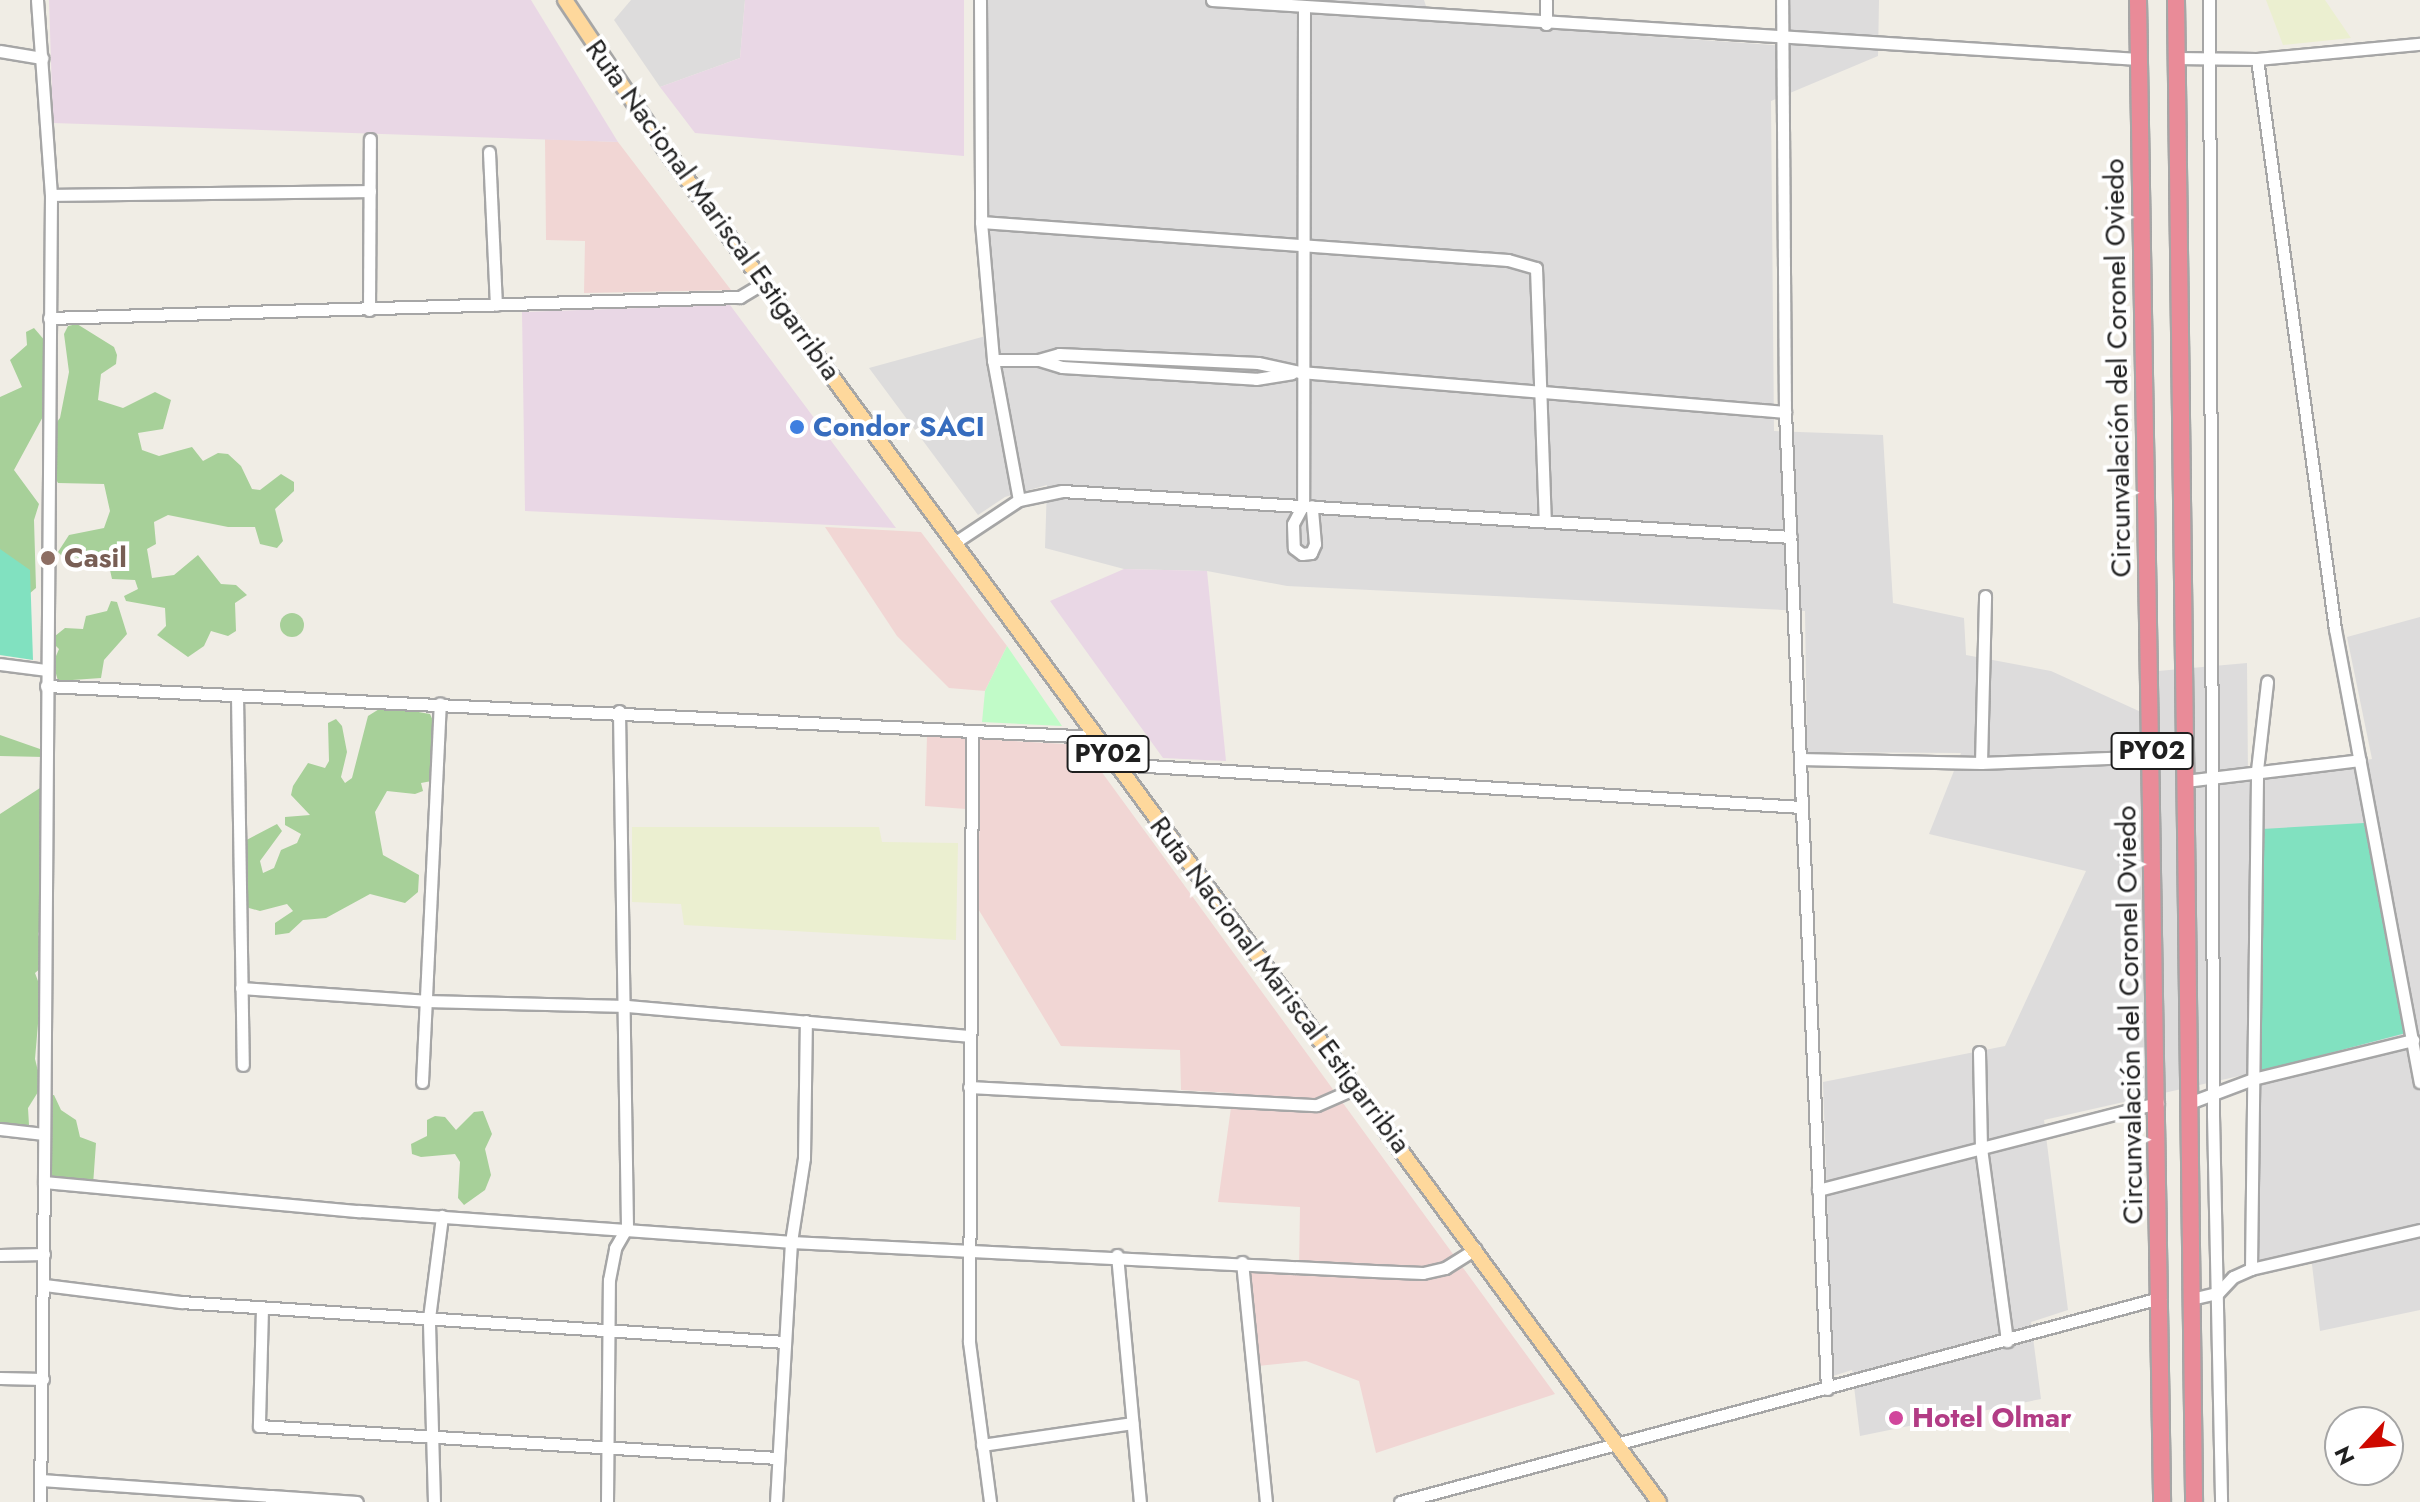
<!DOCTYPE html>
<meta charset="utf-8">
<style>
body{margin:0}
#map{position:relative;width:2420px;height:1502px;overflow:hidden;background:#f0ede5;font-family:Jost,sans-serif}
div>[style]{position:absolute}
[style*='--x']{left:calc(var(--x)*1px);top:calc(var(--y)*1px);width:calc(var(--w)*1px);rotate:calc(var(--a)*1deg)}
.residential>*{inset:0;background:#dddcdc}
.commercial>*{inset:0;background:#f1d6d4}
.industrial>*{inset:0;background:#e9d7e5}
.farmland>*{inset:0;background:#ebefd0}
.forest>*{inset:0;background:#a7d099}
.round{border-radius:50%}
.park>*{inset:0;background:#c1fbc8}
.pitch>*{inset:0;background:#81e1c0}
.roads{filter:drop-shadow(2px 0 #a6a6a6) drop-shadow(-2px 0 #a6a6a6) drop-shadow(0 2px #a6a6a6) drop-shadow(0 -2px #a6a6a6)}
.minor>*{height:11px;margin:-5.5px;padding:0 5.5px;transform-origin:5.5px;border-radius:5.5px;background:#fff}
.major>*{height:14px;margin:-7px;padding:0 7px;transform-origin:7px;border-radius:7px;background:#fed89c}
.highway>*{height:16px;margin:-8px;padding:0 8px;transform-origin:8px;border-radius:8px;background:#e98b98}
.dots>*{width:22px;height:22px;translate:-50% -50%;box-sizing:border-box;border:4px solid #fff;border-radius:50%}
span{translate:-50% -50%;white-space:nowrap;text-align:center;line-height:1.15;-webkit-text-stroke:8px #fff;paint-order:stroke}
.shield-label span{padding:2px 6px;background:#fff;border:2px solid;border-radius:6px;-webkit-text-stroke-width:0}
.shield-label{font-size:26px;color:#1f1f1f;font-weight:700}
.street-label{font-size:28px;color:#1f1f1f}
.shop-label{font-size:28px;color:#366cbe;font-weight:700}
.left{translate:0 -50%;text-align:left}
.education-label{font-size:28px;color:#785e54;font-weight:700}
.hotel-label{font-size:28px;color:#b23c85;font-weight:700}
.north{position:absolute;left:2324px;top:1406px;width:80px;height:80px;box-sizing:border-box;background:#fff;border:2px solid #a5a5a5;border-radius:50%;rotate:244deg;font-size:22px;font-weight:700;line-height:32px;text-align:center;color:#1f1f1f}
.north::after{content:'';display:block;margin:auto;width:28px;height:36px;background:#ce0900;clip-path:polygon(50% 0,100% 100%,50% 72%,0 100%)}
</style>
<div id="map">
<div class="residential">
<i style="clip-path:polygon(631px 0,745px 0,740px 58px,660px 87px,614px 20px)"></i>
<i style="clip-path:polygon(987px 0,1424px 0,1431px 21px,1787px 46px,1788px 0,1879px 0,1878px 56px,1771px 101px,1774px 431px,1883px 435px,1893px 603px,1964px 618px,1966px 655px,2051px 671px,2141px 712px,2158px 671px,2247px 663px,2248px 776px,2372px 759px,2347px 637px,2420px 617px,2420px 1310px,2320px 1331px,2310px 1248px,2259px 1261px,2257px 1072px,2044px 1120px,2068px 1310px,2031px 1322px,2041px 1399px,1860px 1436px,1852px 1370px,1833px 1376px,1823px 1082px,2005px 1046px,2086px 871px,1929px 834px,1961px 753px,1807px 752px,1805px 611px,1287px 586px,1207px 571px,1124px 569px,1045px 548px,1047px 485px,1005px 497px,978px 515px,869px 368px,993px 334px,985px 215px)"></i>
</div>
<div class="commercial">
<i style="clip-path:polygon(545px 139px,618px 142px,731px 290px,584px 293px,585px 241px,546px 240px)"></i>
<i style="clip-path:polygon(825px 527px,921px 532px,1007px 646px,985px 691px,949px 688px,897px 636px)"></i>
<i style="clip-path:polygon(927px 736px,1082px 745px,1555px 1394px,1376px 1453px,1359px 1381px,1306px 1361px,1258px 1366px,1248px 1267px,1299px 1269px,1300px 1207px,1218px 1202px,1233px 1093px,1181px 1090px,1180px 1050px,1061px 1046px,977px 907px,980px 810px,925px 806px)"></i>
</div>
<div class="industrial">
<i style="clip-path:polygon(49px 0,531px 0,618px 142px,53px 123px)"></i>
<i style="clip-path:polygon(745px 0,964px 0,964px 156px,695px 133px,660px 87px,740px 58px)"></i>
<i style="clip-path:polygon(730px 305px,896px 528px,525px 511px,522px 312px)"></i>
<i style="clip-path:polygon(1124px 569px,1207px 571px,1226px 761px,1163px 758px,1050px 601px)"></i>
</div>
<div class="farmland">
<i style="clip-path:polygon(2266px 0,2325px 0,2351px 38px,2283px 45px)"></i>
<i style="clip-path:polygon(632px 827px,879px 827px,882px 842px,958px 843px,956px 940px,684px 925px,681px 904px,632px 902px)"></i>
</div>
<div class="forest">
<i style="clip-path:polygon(77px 324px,114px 347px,117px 355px,116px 364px,101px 374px,98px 400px,123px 408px,155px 392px,171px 400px,163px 429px,138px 433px,142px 450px,159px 456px,192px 447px,203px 461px,218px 453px,228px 454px,241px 466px,252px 489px,260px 490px,281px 474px,294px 482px,294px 491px,275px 509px,283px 541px,277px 548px,260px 544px,255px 527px,228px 527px,168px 515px,154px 522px,156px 544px,147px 549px,152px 578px,174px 575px,198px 555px,221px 584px,236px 585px,247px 595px,235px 603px,236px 631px,228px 636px,211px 631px,204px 646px,188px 657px,157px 635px,166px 626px,165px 608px,126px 601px,124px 596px,138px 589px,135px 580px,112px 579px,108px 561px,95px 561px,87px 570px,77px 557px,64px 558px,58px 552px,69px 535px,104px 528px,110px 511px,104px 484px,58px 483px,42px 454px,45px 437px,60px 418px,69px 372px,64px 334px,68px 326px)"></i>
<i style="clip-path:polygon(34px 328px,46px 342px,46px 411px,14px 470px,39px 504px,34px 520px,36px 588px,29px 594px,0 593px,0 397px,22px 387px,10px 360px,27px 345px,26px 332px)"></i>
<i style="clip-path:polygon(111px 601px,117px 602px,127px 634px,104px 660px,101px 678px,58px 681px,53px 663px,59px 649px,50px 640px,65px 628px,83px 629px,86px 616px,107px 611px)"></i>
<i class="round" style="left:280px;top:613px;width:24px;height:24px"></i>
<i style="clip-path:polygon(384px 706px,430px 714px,444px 745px,437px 780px,421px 783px,423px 791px,415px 794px,387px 791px,375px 812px,383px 855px,419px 875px,418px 892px,405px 903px,370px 894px,326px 918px,303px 920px,289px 933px,275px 935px,275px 923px,293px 911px,287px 904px,260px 911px,242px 906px,234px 862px,237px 845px,277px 824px,282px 831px,260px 861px,263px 873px,274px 868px,281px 850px,297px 843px,301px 834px,285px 825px,285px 817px,310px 815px,291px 795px,293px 786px,308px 763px,325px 768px,329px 761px,328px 723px,336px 719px,342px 726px,347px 752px,341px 777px,345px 783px,352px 778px,368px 716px)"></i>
<i style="clip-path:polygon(0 735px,40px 749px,44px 757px,0 756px)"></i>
<i style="clip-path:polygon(40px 788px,49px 803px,46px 917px,38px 934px,44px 949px,42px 967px,35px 973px,41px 989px,35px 1059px,39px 1075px,38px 1092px,28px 1108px,29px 1125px,23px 1131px,0 1124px,0 814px)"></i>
<i style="clip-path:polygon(54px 1095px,61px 1110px,76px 1120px,80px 1137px,96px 1143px,93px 1185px,87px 1191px,54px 1188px,46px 1174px,45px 1096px)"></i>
<i style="clip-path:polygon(483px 1111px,492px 1134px,485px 1149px,491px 1175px,485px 1190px,464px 1205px,458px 1198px,460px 1162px,455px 1154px,421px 1157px,412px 1154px,411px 1144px,427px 1136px,427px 1120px,435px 1116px,445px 1117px,456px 1130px,474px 1112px)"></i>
</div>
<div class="park">
<i style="clip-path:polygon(1007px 646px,1062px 726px,982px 722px,985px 691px)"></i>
</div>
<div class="pitch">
<i style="clip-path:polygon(0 549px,30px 570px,33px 660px,0 655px)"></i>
<i style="clip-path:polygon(2364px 823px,2406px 1033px,2258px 1072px,2262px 829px)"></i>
</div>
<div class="roads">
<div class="minor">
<i style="--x:37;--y:0;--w:196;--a:85.9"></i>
<i style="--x:51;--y:195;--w:987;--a:90.41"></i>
<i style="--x:44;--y:1182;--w:316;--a:5.3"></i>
<i style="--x:359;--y:1211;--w:433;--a:4.1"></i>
<i style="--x:791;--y:1242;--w:584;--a:2.85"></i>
<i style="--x:1374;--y:1271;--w:49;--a:2.3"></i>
<i style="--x:1423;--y:1273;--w:23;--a:-13"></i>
<i style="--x:1445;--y:1268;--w:36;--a:-32"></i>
<i style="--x:980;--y:0;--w:222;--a:89.7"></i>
<i style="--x:981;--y:222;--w:139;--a:85"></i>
<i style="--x:993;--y:360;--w:142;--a:79.5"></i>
<i style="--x:1212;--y:0;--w:928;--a:3.65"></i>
<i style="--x:2209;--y:0;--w:1115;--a:89.79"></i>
<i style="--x:2213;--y:1115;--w:387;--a:88.8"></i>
<i style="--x:1304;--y:6;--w:499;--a:90.1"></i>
<i style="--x:1303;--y:505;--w:21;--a:118"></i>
<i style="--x:1293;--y:524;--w:24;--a:88"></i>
<i style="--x:1294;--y:548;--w:10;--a:37"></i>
<i style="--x:1302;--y:554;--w:9;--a:-6"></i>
<i style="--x:1311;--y:553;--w:10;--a:-66"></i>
<i style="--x:1315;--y:544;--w:38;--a:-95"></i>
<i style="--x:1546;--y:24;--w:24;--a:-90"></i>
<i style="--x:0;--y:51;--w:43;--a:9.5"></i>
<i style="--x:2176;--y:58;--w:81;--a:0.7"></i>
<i style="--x:2257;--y:59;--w:164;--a:-5.3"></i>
<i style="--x:2257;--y:59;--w:575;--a:82.21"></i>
<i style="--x:2335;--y:629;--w:461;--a:79.4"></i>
<i style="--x:489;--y:152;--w:153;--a:87.4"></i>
<i style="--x:51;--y:195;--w:319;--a:-0.7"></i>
<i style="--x:981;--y:222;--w:528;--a:4.12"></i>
<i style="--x:1508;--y:260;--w:29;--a:16"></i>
<i style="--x:1536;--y:268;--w:252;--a:88"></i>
<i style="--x:369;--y:310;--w:171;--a:-89.7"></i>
<i style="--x:49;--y:318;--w:691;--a:-1.74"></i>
<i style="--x:740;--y:297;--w:27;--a:-31"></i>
<i style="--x:993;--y:360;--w:45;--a:0"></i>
<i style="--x:1038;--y:360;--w:22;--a:-16"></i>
<i style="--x:1059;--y:354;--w:199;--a:2.6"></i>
<i style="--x:1258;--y:363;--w:43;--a:12.1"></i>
<i style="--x:1300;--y:372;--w:487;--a:4.7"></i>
<i style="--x:1785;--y:412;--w:412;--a:-90.4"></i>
<i style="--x:1039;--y:360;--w:24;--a:17"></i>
<i style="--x:1062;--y:367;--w:194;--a:3.5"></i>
<i style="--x:1256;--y:379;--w:36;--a:-9"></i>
<i style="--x:1785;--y:412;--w:978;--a:87.54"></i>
<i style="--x:954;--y:543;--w:78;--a:-33.5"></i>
<i style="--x:1019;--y:500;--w:44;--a:-11.8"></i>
<i style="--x:1062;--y:491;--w:730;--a:3.61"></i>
<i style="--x:0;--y:664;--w:46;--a:7.4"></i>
<i style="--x:46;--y:686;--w:1051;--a:2.78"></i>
<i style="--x:237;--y:696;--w:369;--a:89.1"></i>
<i style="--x:972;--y:731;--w:611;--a:90.28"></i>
<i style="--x:969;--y:1342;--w:161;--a:82.5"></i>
<i style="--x:1800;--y:759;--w:181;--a:1.3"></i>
<i style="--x:1981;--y:763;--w:171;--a:-2.3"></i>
<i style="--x:1981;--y:763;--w:167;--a:-88.6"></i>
<i style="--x:1116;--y:764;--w:687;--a:3.59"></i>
<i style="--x:2185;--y:781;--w:176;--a:-6.8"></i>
<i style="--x:241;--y:988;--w:184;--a:4"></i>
<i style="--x:425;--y:1001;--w:202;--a:1.4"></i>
<i style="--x:627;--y:1006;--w:343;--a:5"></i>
<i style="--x:1979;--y:1052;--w:96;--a:88.8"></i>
<i style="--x:1981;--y:1148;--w:195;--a:82.3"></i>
<i style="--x:422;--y:1082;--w:379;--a:-87.3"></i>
<i style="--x:969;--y:1087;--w:348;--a:3"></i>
<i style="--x:1317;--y:1105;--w:43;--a:-23.6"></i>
<i style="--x:2189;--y:1103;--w:68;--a:-20.6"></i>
<i style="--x:2253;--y:1079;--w:165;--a:-13.7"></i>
<i style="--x:0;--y:1129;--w:44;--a:6.5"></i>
<i style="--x:1818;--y:1190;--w:351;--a:-14.4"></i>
<i style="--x:0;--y:1255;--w:44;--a:-1.3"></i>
<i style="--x:1117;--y:1255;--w:248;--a:84.7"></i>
<i style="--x:1242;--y:1262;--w:241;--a:84.3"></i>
<i style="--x:2251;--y:1269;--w:499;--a:-89.3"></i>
<i style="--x:2257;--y:770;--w:89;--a:-83.5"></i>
<i style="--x:44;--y:1285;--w:138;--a:7.1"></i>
<i style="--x:181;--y:1302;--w:605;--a:3.79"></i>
<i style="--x:2191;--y:1299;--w:28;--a:-13"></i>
<i style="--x:2218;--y:1293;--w:22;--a:-47"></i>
<i style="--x:2233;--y:1277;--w:20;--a:-24"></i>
<i style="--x:2251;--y:1269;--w:173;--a:-13"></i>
<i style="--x:262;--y:1308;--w:118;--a:91.5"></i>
<i style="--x:259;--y:1426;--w:520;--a:3.53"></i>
<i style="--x:0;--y:1378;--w:43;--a:1.3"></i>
<i style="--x:982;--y:1445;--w:152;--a:-8.3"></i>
<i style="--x:41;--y:1480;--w:231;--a:4"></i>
<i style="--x:271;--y:1501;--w:5;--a:-90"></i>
<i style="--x:271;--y:1496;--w:86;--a:4"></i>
<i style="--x:40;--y:1502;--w:320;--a:-89.3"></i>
<i style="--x:434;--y:1502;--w:184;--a:-91.6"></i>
<i style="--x:429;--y:1318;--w:103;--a:-82.7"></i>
<i style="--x:607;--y:1502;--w:222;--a:-89.5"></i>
<i style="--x:609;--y:1280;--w:33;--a:-79"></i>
<i style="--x:615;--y:1248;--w:24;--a:-60"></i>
<i style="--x:627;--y:1227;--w:516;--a:-90.89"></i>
<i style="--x:776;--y:1502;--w:260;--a:-86.7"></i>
<i style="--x:791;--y:1242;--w:85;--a:-81.2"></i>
<i style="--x:804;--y:1158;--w:137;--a:-89.2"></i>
<i style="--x:1400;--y:1502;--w:787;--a:-15.03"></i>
</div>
<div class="major">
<i style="--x:565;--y:0;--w:178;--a:56.2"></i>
<i style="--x:664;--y:148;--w:1680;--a:53.69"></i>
</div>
<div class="highway">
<i style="--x:2138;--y:0;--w:1502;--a:89.08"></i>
<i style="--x:2176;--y:0;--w:1502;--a:89.31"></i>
</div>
</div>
<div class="dots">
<i style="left:797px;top:427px;background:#3f7fe0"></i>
<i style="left:48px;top:558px;background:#8d6e63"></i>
<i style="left:1896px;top:1418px;background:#d1479c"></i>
</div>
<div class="shield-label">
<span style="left:2152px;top:751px">PY02</span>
<span style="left:1108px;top:754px">PY02</span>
</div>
<div class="street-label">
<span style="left:713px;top:210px;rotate:54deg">Ruta Nacional Mariscal Estigarribia</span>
<span style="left:2118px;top:368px;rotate:-91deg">Circunvalación del Coronel Oviedo</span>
<span style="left:1280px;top:985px;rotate:53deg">Ruta Nacional Mariscal Estigarribia</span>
<span style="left:2130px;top:1015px;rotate:-91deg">Circunvalación del Coronel Oviedo</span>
</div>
<div class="shop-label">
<span class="left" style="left:813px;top:427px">Condor SACI</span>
</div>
<div class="education-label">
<span class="left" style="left:64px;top:558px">Casil</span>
</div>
<div class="hotel-label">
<span class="left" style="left:1912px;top:1418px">Hotel Olmar</span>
</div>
<div class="north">N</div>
</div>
